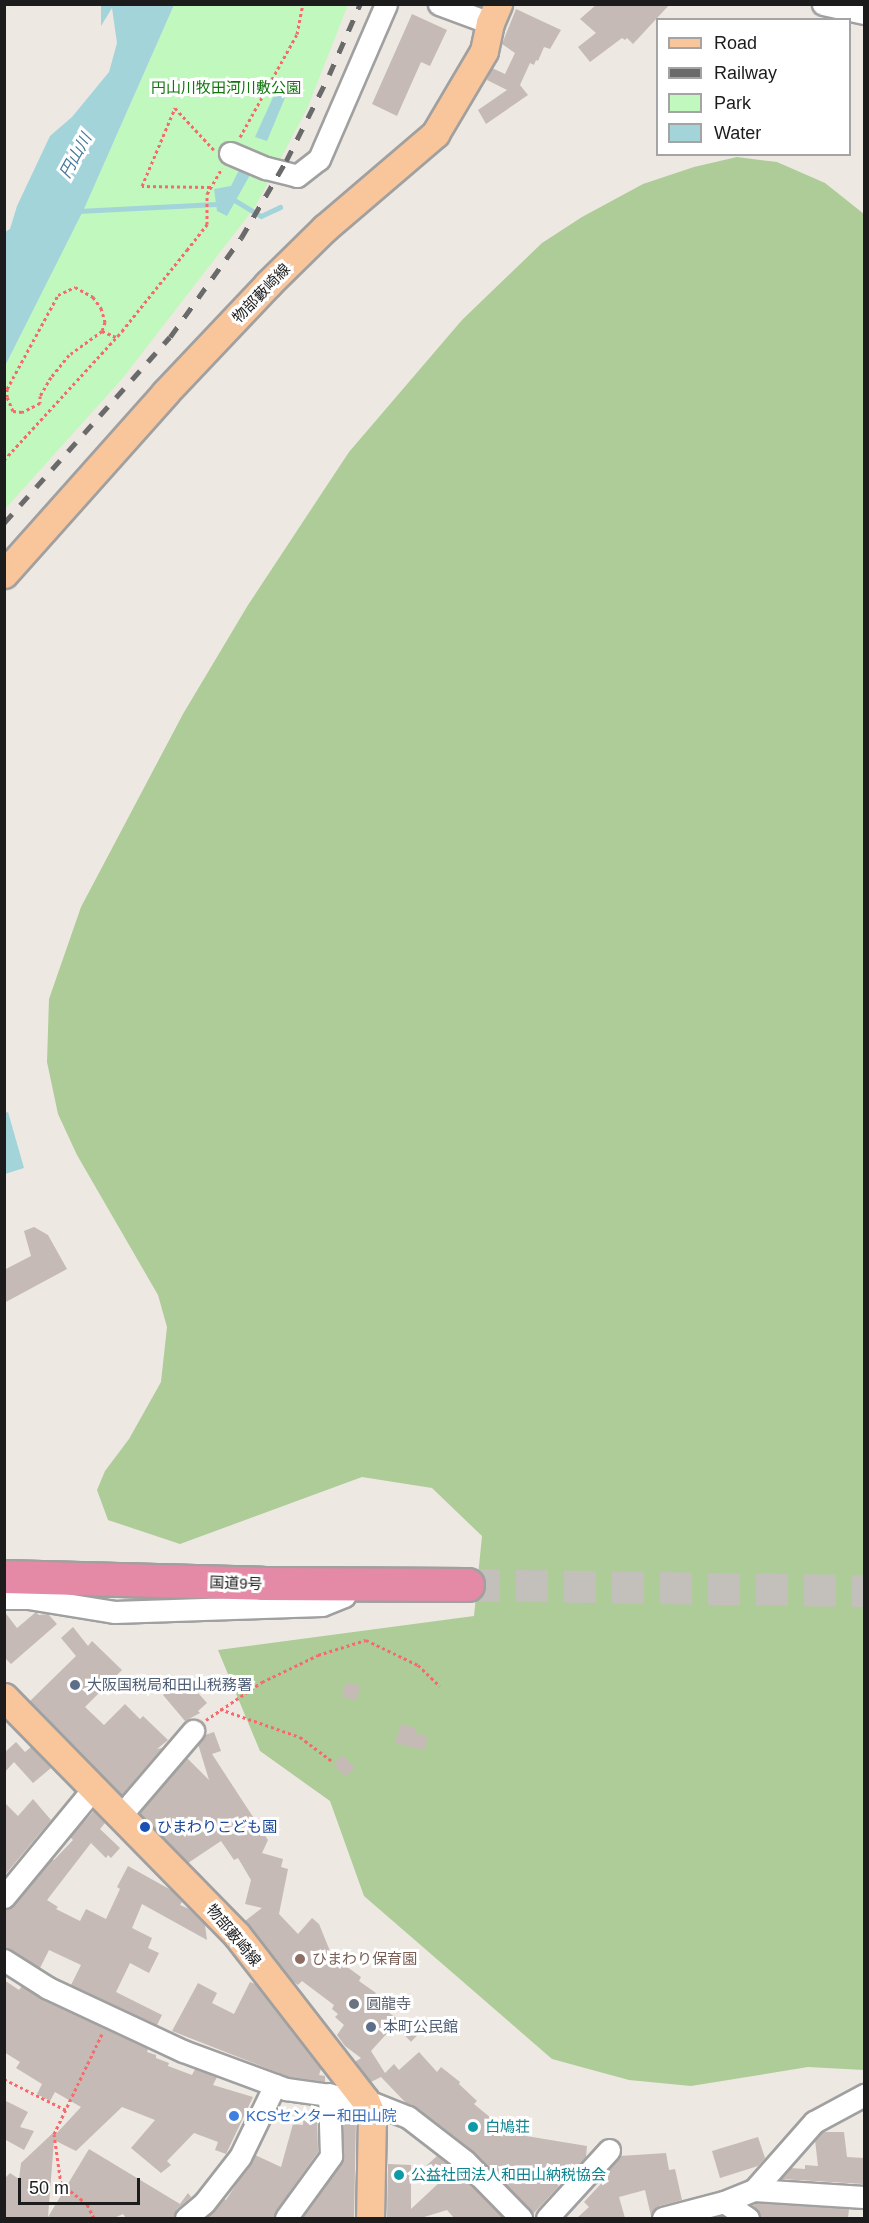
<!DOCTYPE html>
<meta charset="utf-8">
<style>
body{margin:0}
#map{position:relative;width:869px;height:2223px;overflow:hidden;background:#ede8e2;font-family:Helvetica,"Noto Sans JP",sans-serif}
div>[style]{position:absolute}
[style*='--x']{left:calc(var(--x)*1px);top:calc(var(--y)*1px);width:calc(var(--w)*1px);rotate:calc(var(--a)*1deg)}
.forest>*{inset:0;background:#adcc97}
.park>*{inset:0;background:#c1f8be}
.water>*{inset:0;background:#a3d4da}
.stream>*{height:4.5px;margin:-2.25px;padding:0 2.25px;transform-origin:2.25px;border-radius:2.25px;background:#a3d4da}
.building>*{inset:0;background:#c5bab5;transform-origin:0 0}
.highway-tunnel>*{height:32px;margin-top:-16px;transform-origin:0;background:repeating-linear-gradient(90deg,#c3bfba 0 32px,transparent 0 48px)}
.path>*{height:3px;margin-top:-1.5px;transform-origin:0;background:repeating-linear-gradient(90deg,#f66a6c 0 3px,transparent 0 6px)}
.roads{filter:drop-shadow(2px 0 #a0a0a0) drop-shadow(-2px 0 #a0a0a0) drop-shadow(0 2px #a0a0a0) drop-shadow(0 -2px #a0a0a0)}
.minor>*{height:21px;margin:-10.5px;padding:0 10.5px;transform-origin:10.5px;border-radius:10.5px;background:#fff}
.major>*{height:27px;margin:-13.5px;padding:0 13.5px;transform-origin:13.5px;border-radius:13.5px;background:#f9c59b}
.highway>*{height:32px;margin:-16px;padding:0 16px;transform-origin:16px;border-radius:16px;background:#e48aa6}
.rail>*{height:4.5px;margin-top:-2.25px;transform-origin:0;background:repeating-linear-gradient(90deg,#6a6a6a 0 12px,transparent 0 24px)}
.dots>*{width:16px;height:16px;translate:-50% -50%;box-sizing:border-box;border:3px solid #fff;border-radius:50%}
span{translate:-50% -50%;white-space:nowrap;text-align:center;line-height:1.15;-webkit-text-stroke:6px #fff;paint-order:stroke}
.park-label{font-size:15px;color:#11760e}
.street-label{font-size:15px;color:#1c1c1c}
.service-label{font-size:15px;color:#4e5e75}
.left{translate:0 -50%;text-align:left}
.transit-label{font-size:15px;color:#164399}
.education-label{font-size:15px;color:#785e54}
.worship-label{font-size:15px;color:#5b616d}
.shop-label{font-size:15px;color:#366cbe}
.culture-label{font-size:15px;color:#0d838f}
.water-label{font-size:16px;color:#45799a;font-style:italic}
.frame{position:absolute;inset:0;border:6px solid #1c1c1c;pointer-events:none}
.legend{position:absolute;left:656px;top:18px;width:195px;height:138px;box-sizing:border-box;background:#fff;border:2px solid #a4a4a4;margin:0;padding:8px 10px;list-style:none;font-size:18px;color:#1c1c1c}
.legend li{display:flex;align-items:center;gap:12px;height:30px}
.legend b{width:30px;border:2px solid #a4a4a4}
.scale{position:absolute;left:18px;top:2178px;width:122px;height:27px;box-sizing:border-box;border:3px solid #1c1c1c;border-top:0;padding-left:8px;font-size:18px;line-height:21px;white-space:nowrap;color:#1c1c1c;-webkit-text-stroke:4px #fff;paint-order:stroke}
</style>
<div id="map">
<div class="forest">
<i style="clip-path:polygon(737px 157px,777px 162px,825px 183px,864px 214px,864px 2070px,808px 2067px,691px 2086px,629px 2080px,552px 2059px,364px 1896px,330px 1801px,260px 1751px,218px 1650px,474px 1616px,482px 1536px,432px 1488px,362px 1477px,180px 1544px,108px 1520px,97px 1490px,105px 1471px,129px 1439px,161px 1382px,167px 1327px,158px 1295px,77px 1155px,58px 1114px,47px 1062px,49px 999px,81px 907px,183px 714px,248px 605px,349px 452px,462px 320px,542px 243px,582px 217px,643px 184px,694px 167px)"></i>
</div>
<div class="park">
<i style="clip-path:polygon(174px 5px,348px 5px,307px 109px,255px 207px,122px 379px,5px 509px,5px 366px,84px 209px)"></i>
</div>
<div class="water">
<i style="clip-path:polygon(152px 5px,174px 5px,84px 209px,5px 366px,5px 232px,10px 229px,17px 206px,50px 136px,72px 117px,109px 72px,117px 43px,112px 8px,101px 26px,101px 5px)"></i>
<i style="clip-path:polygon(279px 84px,289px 88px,267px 141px,255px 137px)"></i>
<i style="clip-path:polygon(239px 170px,250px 175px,227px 216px,217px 211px,214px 189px,231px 186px)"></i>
<i style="clip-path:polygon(8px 1112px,24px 1168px,5px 1174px,5px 1113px)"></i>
</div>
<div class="stream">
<i style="--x:236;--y:201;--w:29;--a:31"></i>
<i style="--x:261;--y:216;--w:21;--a:-25"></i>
<i style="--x:78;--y:211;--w:138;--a:-2.9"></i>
</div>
<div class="building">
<i style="clip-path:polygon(597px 4px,670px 4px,633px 44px,627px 38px,625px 40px,622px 38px,590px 62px,578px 47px,596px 33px,580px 19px)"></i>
<i style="clip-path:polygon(516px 9px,561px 30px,550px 49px,544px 47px,538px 61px,536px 60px,534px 65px,530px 63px,520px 85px,528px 95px,486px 124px,478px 110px,507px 90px,487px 80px,492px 68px,505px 74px,515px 53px,502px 44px)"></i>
<i style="clip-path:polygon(412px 14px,447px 30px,430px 66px,421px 62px,397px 116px,372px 104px)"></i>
<i style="clip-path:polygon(34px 1227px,48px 1235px,67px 1269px,4px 1303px,4px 1270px,31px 1256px,24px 1231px)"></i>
<i style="clip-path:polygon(4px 1611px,17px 1628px,36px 1612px,39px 1615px,48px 1614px,57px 1624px,11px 1664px,4px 1657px)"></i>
<i style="clip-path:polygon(73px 1627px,88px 1646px,92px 1641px,122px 1670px,85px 1707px,104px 1725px,125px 1704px,140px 1719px,143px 1716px,168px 1740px,157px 1749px,162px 1748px,122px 1795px,30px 1701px,76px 1656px,61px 1638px)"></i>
<i style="clip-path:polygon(184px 1677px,207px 1703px,198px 1711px,200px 1713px,185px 1721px,163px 1695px)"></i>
<i style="left:346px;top:1682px;width:15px;height:15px;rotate:16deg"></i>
<i style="clip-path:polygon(401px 1724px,416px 1728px,415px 1733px,428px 1737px,424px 1750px,395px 1743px)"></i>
<i style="clip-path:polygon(214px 1732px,221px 1751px,212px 1754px,268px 1840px,262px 1853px,283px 1859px,281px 1867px,288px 1869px,279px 1914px,298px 1934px,312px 1918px,319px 1924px,332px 1956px,361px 1977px,359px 1981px,376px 1993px,371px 2000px,399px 2020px,371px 2051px,385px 2073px,394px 2064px,399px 2070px,419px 2052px,437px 2072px,441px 2067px,460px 2082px,459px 2084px,477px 2101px,474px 2104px,497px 2123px,502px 2117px,526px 2136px,587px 2146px,586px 2157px,576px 2168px,570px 2167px,556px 2183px,559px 2186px,533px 2214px,473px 2151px,416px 2107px,406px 2103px,381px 2077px,371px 2082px,355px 2062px,361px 2058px,345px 2046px,337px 2035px,344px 2025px,335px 2017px,338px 2014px,332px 2009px,334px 2005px,302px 1981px,298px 1985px,291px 1980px,245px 1921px,262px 1908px,245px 1904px,251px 1880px,238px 1858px,234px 1860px,221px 1841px,188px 1863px,140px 1813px,187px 1758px,209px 1780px,198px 1744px,205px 1735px)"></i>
<i style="clip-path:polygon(16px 1742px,25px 1752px,31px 1747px,51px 1768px,33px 1783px,14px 1762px,4px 1773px,4px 1753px)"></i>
<i style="left:342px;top:1755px;width:18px;height:13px;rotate:43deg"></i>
<i style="clip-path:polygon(33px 1799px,51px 1820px,4px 1876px,4px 1802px,18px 1816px)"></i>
<i style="clip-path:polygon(94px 1811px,105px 1823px,100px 1829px,120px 1848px,111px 1858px,108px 1855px,106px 1858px,91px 1843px,47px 1900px,58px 1907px,56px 1909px,80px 1921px,86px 1909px,106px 1919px,120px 1889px,117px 1887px,128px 1866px,171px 1890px,182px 1902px,180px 1905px,189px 1909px,205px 1925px,207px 1940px,142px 1904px,132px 1928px,152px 1938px,148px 1948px,159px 1953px,149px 1973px,130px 1963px,116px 1992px,162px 2015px,157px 2025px,71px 1985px,81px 1965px,49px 1950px,40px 1968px,4px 1947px,4px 1909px,14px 1905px,52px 1859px,54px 1860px,73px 1840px,70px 1837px)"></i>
<i style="clip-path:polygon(4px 1980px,19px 1990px,22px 1986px,43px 2000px,148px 2049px,147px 2052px,156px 2055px,156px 2058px,169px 2063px,168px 2066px,192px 2075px,195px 2069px,217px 2077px,213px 2085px,253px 2097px,226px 2154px,215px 2150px,218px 2142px,194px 2133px,167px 2161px,171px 2165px,161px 2173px,131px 2148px,155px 2120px,122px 2107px,76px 2151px,54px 2140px,48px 2217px,89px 2149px,180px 2204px,188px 2193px,191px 2197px,177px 2209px,174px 2218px,126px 2218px,123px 2214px,114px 2218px,4px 2218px,4px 2179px,10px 2173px,19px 2179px,21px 2163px,55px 2131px,55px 2135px,81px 2107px,55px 2092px,50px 2101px,37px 2094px,42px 2084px,16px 2068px,20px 2062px,4px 2052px)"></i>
<i style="clip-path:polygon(250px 1982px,255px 1984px,321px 2069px,319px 2075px,325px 2076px,325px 2082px,289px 2077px,172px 2031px,198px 1983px,217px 1993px,212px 2003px,234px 2014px)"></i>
<i style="left:411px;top:2019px;width:16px;height:16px;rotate:45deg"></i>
<i style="clip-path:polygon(4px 2100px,28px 2112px,20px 2127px,34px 2131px,24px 2150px,4px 2139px)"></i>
<i style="clip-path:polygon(304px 2111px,317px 2113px,318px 2152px,276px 2211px,274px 2218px,205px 2218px,224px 2199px,226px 2200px,255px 2155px,281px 2167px,293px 2124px,303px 2125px)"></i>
<i style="clip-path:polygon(342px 2115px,356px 2119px,354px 2218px,301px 2218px,342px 2163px)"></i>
<i style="clip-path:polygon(822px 2132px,844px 2132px,847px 2157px,864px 2158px,863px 2184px,781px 2179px,790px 2168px,805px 2169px,805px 2165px,818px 2166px,815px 2140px)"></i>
<i style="clip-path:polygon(758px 2137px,765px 2158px,758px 2166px,720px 2178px,712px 2151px)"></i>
<i style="clip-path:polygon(666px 2153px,669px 2170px,675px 2169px,682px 2200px,659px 2206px,651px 2216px,645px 2190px,619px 2197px,625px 2218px,577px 2218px,589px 2207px,584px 2202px,610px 2174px,605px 2173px,620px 2156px)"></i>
<i style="clip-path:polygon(437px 2156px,457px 2171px,504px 2218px,454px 2218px,447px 2210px,421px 2218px,387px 2218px,388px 2164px,411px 2165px,411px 2209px,441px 2181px,426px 2166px)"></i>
<i style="clip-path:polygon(756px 2203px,849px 2209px,848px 2218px,761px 2218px,759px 2212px,753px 2206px)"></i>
</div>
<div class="highway-tunnel">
<i style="--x:468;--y:1585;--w:396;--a:0.9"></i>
</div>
<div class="path">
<i style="--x:240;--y:137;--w:118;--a:-61"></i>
<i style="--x:297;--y:34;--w:31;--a:-79"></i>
<i style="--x:210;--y:187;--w:68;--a:-179.2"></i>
<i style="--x:142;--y:186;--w:85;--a:-67.1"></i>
<i style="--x:175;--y:108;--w:57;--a:47.1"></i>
<i style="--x:75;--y:287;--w:21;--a:29"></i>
<i style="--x:93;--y:297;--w:14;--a:54"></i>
<i style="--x:101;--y:308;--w:15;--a:74"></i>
<i style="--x:105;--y:322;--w:9;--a:108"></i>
<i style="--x:102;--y:331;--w:41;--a:144"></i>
<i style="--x:69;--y:355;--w:28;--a:129"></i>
<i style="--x:51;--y:377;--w:22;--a:120"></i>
<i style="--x:40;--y:396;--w:7;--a:90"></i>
<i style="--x:40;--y:403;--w:20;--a:153"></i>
<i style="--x:22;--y:412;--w:9;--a:-174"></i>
<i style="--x:13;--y:411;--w:15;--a:-113"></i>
<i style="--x:7;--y:397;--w:8;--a:-90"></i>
<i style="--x:7;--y:389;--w:107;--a:-61.5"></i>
<i style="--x:58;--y:295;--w:19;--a:-25"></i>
<i style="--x:102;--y:331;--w:15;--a:23"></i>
<i style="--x:4;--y:460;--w:175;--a:-47.5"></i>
<i style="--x:122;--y:331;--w:104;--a:-51.3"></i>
<i style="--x:187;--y:250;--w:33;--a:-52"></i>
<i style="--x:207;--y:224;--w:30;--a:-90"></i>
<i style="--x:207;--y:194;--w:30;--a:-60"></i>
<i style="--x:220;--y:1709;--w:85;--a:19.3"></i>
<i style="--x:300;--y:1737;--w:39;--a:37"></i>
<i style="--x:206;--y:1720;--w:68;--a:-34.2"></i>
<i style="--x:262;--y:1682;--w:62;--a:-25.7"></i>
<i style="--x:318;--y:1655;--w:50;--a:-17.4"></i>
<i style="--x:366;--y:1640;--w:58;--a:25.7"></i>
<i style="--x:418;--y:1665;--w:30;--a:44"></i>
<i style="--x:4;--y:2079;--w:69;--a:26.6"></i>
<i style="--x:94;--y:2218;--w:16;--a:-117"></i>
<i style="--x:87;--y:2204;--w:33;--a:-142"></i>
<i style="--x:61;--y:2184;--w:50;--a:-98"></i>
<i style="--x:54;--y:2134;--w:111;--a:-64.4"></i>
</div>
<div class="roads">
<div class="minor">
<i style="--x:439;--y:4;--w:54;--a:20.4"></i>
<i style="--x:823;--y:4;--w:42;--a:12.4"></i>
<i style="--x:230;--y:153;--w:39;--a:23"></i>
<i style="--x:266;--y:168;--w:32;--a:14"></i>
<i style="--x:297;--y:176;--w:28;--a:-38"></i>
<i style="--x:319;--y:159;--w:169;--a:-66.6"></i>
<i style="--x:4;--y:1598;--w:24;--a:0"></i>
<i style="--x:28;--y:1598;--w:87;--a:9.2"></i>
<i style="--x:114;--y:1612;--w:208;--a:-1.9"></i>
<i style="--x:322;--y:1605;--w:24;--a:-22"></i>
<i style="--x:344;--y:1596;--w:13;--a:-90"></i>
<i style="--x:121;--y:1815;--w:111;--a:-49.4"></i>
<i style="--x:4;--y:1897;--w:140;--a:-50.5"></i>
<i style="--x:4;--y:1960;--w:52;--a:32.5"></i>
<i style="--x:48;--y:1988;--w:149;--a:25"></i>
<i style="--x:183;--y:2051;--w:110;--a:20.3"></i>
<i style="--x:286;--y:2089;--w:80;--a:7.9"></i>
<i style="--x:365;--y:2100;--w:46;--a:21.6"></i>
<i style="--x:408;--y:2117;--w:72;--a:37.7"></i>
<i style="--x:465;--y:2161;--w:80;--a:45.5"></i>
<i style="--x:754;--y:2190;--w:91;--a:-48.6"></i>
<i style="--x:814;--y:2122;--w:57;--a:-28.4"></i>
<i style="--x:724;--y:2202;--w:29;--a:34"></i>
<i style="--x:186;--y:2218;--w:23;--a:-40"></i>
<i style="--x:204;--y:2203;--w:58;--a:-52"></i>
<i style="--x:240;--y:2157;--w:80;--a:-64.1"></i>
<i style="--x:286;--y:2218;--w:77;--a:-54"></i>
<i style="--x:331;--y:2156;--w:62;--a:-91.8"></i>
<i style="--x:547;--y:2218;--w:92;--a:-47.6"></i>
<i style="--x:663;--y:2218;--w:63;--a:-14.7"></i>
<i style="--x:724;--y:2202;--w:32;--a:-22"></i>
<i style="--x:754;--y:2190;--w:110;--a:3.6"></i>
</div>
<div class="major">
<i style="--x:4;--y:574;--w:242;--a:-48.3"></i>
<i style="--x:165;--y:393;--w:150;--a:-46.6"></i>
<i style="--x:268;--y:284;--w:80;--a:-44.5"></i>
<i style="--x:325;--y:228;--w:145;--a:-40.5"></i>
<i style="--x:435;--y:134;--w:96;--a:-59.4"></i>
<i style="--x:484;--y:51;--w:29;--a:-78"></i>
<i style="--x:490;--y:23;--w:21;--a:-67"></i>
<i style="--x:4;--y:1697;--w:333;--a:45.6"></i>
<i style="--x:237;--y:1935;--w:209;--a:52.2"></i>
<i style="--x:365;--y:2100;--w:17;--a:66"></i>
<i style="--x:372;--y:2116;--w:102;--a:91.1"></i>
</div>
<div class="highway">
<i style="--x:4;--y:1577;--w:259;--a:1.5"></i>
<i style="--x:263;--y:1584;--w:205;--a:0.3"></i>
</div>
</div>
<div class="rail">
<i style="--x:4;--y:523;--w:249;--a:-48.3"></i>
<i style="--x:170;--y:337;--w:122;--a:-54.4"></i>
<i style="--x:241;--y:238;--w:89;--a:-59.7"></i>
<i style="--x:286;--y:161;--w:96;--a:-63.4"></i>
<i style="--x:329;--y:75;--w:77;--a:-66.4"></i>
</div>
<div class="dots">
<i style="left:75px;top:1685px;background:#5c6f8a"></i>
<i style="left:145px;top:1827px;background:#1a4fb4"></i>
<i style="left:300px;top:1959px;background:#8d6e63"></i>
<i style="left:354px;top:2004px;background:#6b7280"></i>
<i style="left:371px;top:2027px;background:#5c6f8a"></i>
<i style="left:234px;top:2116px;background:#3f7fe0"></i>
<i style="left:473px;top:2127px;background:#0f9aa8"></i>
<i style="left:399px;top:2175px;background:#0f9aa8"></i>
</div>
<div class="park-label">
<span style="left:226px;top:88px">円山川牧田河川敷公園</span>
</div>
<div class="street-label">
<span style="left:261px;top:293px;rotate:-46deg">物部藪崎線</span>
<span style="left:236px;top:1583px;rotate:2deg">国道9号</span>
<span style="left:234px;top:1935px;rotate:50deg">物部藪崎線</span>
</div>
<div class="service-label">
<span class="left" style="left:87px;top:1685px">大阪国税局和田山税務署</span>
<span class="left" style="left:383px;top:2027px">本町公民館</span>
</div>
<div class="transit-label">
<span class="left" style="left:157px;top:1827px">ひまわりこども園</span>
</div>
<div class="education-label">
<span class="left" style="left:312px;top:1959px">ひまわり保育園</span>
</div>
<div class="worship-label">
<span class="left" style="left:366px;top:2004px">圓龍寺</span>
</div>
<div class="shop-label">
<span class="left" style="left:246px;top:2116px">KCSセンター和田山院</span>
</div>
<div class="culture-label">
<span class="left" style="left:485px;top:2127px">白鳩荘</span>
<span class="left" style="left:411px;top:2175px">公益社団法人和田山納税協会</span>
</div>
<div class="water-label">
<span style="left:76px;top:156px;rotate:-61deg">円山川</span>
</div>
<div class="frame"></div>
<ul class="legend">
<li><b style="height:8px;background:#f9c59b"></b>Road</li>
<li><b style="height:8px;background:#6a6a6a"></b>Railway</li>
<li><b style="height:16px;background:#c1f8be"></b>Park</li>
<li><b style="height:16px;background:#a3d4da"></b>Water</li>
</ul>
<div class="scale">50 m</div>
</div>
